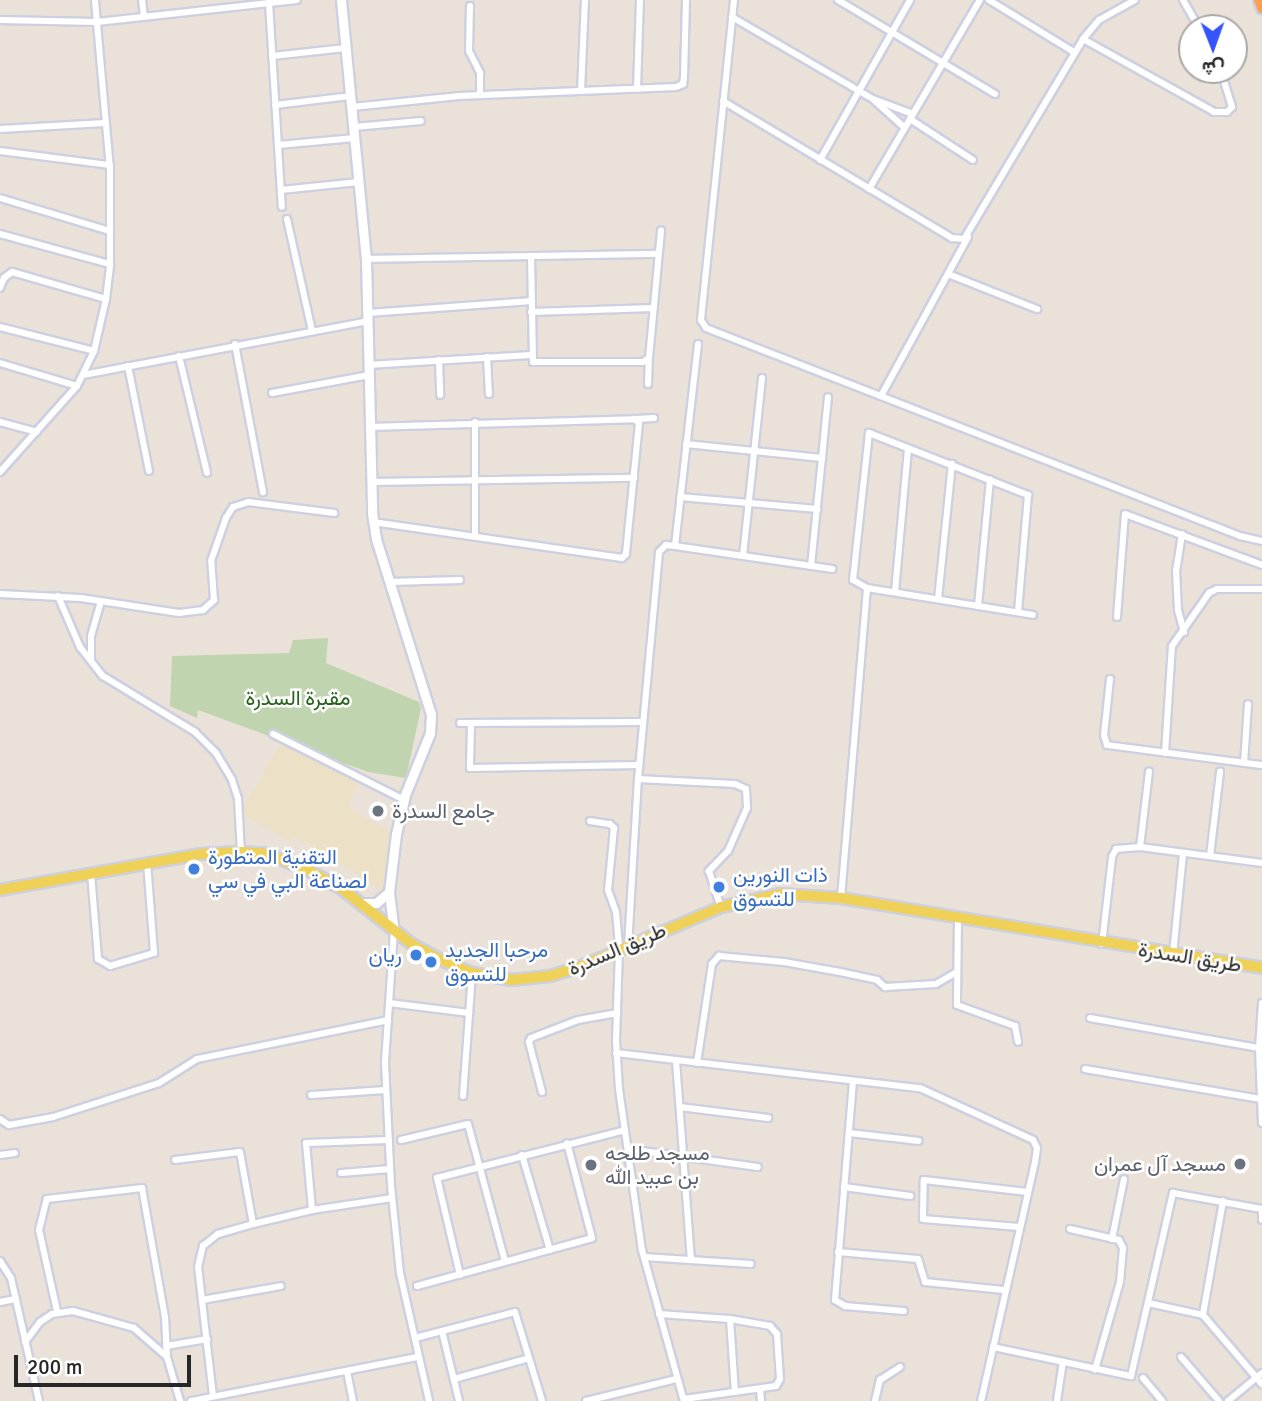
<!DOCTYPE html>
<meta charset="utf-8">
<style>
body{margin:0}
#map{position:relative;width:1262px;height:1401px;overflow:hidden;background:#eae2d8;font-family:Signika,Vazirmatn,sans-serif}
div>[style]{position:absolute}
[style*='--x']{left:calc(var(--x)*1px);top:calc(var(--y)*1px);width:calc(var(--w)*1px);rotate:calc(var(--a)*1deg)}
.education>*{inset:0;background:#ece1c6}
.cemetery>*{inset:0;background:#c0d4af}
.roads{filter:drop-shadow(2px 0 #cdd0e0) drop-shadow(-2px 0 #cdd0e0) drop-shadow(0 2px #cdd0e0) drop-shadow(0 -2px #cdd0e0)}
.street>*{height:6px;margin:-3px;padding:0 3px;transform-origin:3px;border-radius:3px;background:#fff}
.secondary>*{height:9px;margin:-4.5px;padding:0 4.5px;transform-origin:4.5px;border-radius:4.5px;background:#fff}
.primary>*{height:10px;margin:-5px;padding:0 5px;transform-origin:5px;border-radius:5px;background:#f0d157}
.highway>*{height:10px;margin:-5px;padding:0 5px;transform-origin:5px;border-radius:5px;background:#fea04f}
.dots>*{width:19px;height:19px;translate:-50% -50%;box-sizing:border-box;border:4px solid #fff;border-radius:50%}
span{translate:-50% -50%;white-space:nowrap;text-align:center;line-height:1.15;-webkit-text-stroke:5px #fff;paint-order:stroke}
.park-label{font-size:21px;color:#266219}
.worship-label{font-size:21px;color:#5b616d}
.left{translate:0 -50%;text-align:left}
.right{translate:-100% -50%;text-align:right}
.shop-label{font-size:21px;color:#366cbe}
.street-label{font-size:21px;color:#272727}
.north{position:absolute;left:1178px;top:14px;width:70px;height:70px;box-sizing:border-box;background:#fff;border:2px solid #a9a9a9;border-radius:50%;rotate:179deg;font-size:19px;font-weight:700;line-height:28px;text-align:center;color:#272727}
.north::after{content:'';display:block;margin:auto;width:24px;height:32px;background:#3554f9;clip-path:polygon(50% 0,100% 100%,50% 72%,0 100%)}
.scale{position:absolute;left:14px;top:1355px;width:177px;height:32px;box-sizing:border-box;border:4px solid #272727;border-top:0;padding-left:9px;font-size:21px;line-height:24px;white-space:nowrap;color:#272727;-webkit-text-stroke:5px #fff;paint-order:stroke}
</style>
<div id="map">
<div class="education">
<i style="clip-path:polygon(284px 738px,360px 782px,348px 803px,355px 812px,390px 832px,383px 890px,294px 837px,290px 842px,240px 813px)"></i>
</div>
<div class="cemetery">
<i style="clip-path:polygon(328px 638px,326px 663px,419px 702px,421px 708px,406px 778px,368px 772px,198px 710px,197px 718px,170px 706px,172px 656px,289px 653px,293px 640px)"></i>
</div>
<div class="roads">
<div class="street">
<i style="--x:142;--y:0;--w:16;--a:83"></i>
<i style="--x:734;--y:0;--w:322;--a:95.9"></i>
<i style="--x:701;--y:320;--w:9;--a:58"></i>
<i style="--x:706;--y:328;--w:573;--a:21.28"></i>
<i style="--x:1240;--y:536;--w:23;--a:13"></i>
<i style="--x:838;--y:0;--w:183;--a:30.9"></i>
<i style="--x:989;--y:0;--w:100;--a:31.5"></i>
<i style="--x:1183;--y:0;--w:32;--a:60"></i>
<i style="--x:269;--y:3;--w:204;--a:86.4"></i>
<i style="--x:470;--y:6;--w:45;--a:91.3"></i>
<i style="--x:469;--y:51;--w:25;--a:63"></i>
<i style="--x:480;--y:73;--w:22;--a:90"></i>
<i style="--x:732;--y:17;--w:163;--a:30.2"></i>
<i style="--x:873;--y:99;--w:43;--a:20.6"></i>
<i style="--x:0;--y:20;--w:97;--a:1.2"></i>
<i style="--x:97;--y:22;--w:201;--a:-6.3"></i>
<i style="--x:1083;--y:39;--w:150;--a:29.1"></i>
<i style="--x:1214;--y:112;--w:13;--a:0"></i>
<i style="--x:1227;--y:112;--w:7;--a:-45"></i>
<i style="--x:1232;--y:107;--w:39;--a:-107"></i>
<i style="--x:272;--y:56;--w:74;--a:-6.2"></i>
<i style="--x:637;--y:89;--w:89;--a:-88.1"></i>
<i style="--x:581;--y:91;--w:91;--a:-87.5"></i>
<i style="--x:723;--y:101;--w:267;--a:30.9"></i>
<i style="--x:952;--y:238;--w:12;--a:5"></i>
<i style="--x:964;--y:239;--w:233;--a:-59.2"></i>
<i style="--x:1083;--y:39;--w:25;--a:-50"></i>
<i style="--x:1099;--y:20;--w:41;--a:-29.1"></i>
<i style="--x:875;--y:101;--w:40;--a:42"></i>
<i style="--x:275;--y:105;--w:77;--a:-6.8"></i>
<i style="--x:352;--y:107;--w:108;--a:-5.9"></i>
<i style="--x:459;--y:96;--w:217;--a:-2.4"></i>
<i style="--x:676;--y:87;--w:8;--a:-23"></i>
<i style="--x:683;--y:84;--w:7;--a:-82"></i>
<i style="--x:684;--y:77;--w:77;--a:-88.5"></i>
<i style="--x:910;--y:119;--w:75;--a:33.1"></i>
<i style="--x:354;--y:127;--w:67;--a:-5.1"></i>
<i style="--x:0;--y:129;--w:105;--a:-3.3"></i>
<i style="--x:278;--y:145;--w:77;--a:-5.2"></i>
<i style="--x:0;--y:151;--w:111;--a:7.3"></i>
<i style="--x:820;--y:160;--w:184;--a:-60.6"></i>
<i style="--x:869;--y:189;--w:219;--a:-59.6"></i>
<i style="--x:281;--y:190;--w:78;--a:-5.9"></i>
<i style="--x:0;--y:198;--w:115;--a:16.7"></i>
<i style="--x:287;--y:219;--w:115;--a:77.4"></i>
<i style="--x:0;--y:234;--w:114;--a:15.3"></i>
<i style="--x:531;--y:256;--w:106;--a:88.9"></i>
<i style="--x:533;--y:362;--w:110;--a:0"></i>
<i style="--x:643;--y:362;--w:7;--a:-34"></i>
<i style="--x:649;--y:358;--w:128;--a:-84.6"></i>
<i style="--x:366;--y:259;--w:292;--a:-1"></i>
<i style="--x:948;--y:274;--w:96;--a:21.5"></i>
<i style="--x:0;--y:288;--w:11;--a:-68"></i>
<i style="--x:4;--y:278;--w:10;--a:-37"></i>
<i style="--x:12;--y:272;--w:98;--a:16"></i>
<i style="--x:531;--y:312;--w:123;--a:-1.9"></i>
<i style="--x:368;--y:313;--w:164;--a:-4.2"></i>
<i style="--x:0;--y:327;--w:97;--a:14.3"></i>
<i style="--x:235;--y:344;--w:151;--a:79.3"></i>
<i style="--x:698;--y:344;--w:203;--a:96.5"></i>
<i style="--x:675;--y:546;--w:159;--a:8.3"></i>
<i style="--x:179;--y:356;--w:120;--a:76.5"></i>
<i style="--x:487;--y:357;--w:37;--a:87"></i>
<i style="--x:439;--y:360;--w:35;--a:88"></i>
<i style="--x:0;--y:363;--w:80;--a:16.6"></i>
<i style="--x:368;--y:365;--w:163;--a:-3.5"></i>
<i style="--x:128;--y:366;--w:107;--a:78.7"></i>
<i style="--x:83;--y:375;--w:290;--a:-10.7"></i>
<i style="--x:648;--y:384;--w:24;--a:-88"></i>
<i style="--x:272;--y:393;--w:99;--a:-10.5"></i>
<i style="--x:881;--y:396;--w:181;--a:-61.3"></i>
<i style="--x:636;--y:419;--w:18;--a:-3"></i>
<i style="--x:0;--y:422;--w:38;--a:15"></i>
<i style="--x:475;--y:422;--w:114;--a:90"></i>
<i style="--x:369;--y:427;--w:265;--a:-1.7"></i>
<i style="--x:634;--y:419;--w:6;--a:39"></i>
<i style="--x:639;--y:423;--w:132;--a:95.7"></i>
<i style="--x:626;--y:554;--w:6;--a:135"></i>
<i style="--x:622;--y:558;--w:252;--a:-171.8"></i>
<i style="--x:686;--y:444;--w:137;--a:5.9"></i>
<i style="--x:822;--y:458;--w:61;--a:-84.4"></i>
<i style="--x:0;--y:472;--w:115;--a:-48.2"></i>
<i style="--x:77;--y:386;--w:39;--a:-64"></i>
<i style="--x:94;--y:351;--w:53;--a:-77"></i>
<i style="--x:106;--y:299;--w:35;--a:-83"></i>
<i style="--x:110;--y:264;--w:95;--a:-90"></i>
<i style="--x:110;--y:169;--w:170;--a:-95.1"></i>
<i style="--x:371;--y:482;--w:263;--a:-0.9"></i>
<i style="--x:680;--y:497;--w:138;--a:5"></i>
<i style="--x:1182;--y:534;--w:36;--a:99"></i>
<i style="--x:1176;--y:570;--w:40;--a:87.1"></i>
<i style="--x:1178;--y:610;--w:23;--a:75"></i>
<i style="--x:743;--y:556;--w:179;--a:-83.9"></i>
<i style="--x:811;--y:566;--w:109;--a:-84.2"></i>
<i style="--x:389;--y:582;--w:71;--a:-1.6"></i>
<i style="--x:867;--y:588;--w:16;--a:-150"></i>
<i style="--x:853;--y:580;--w:148;--a:-83.8"></i>
<i style="--x:869;--y:433;--w:171;--a:21.3"></i>
<i style="--x:1028;--y:495;--w:117;--a:94.9"></i>
<i style="--x:895;--y:592;--w:144;--a:-84.8"></i>
<i style="--x:0;--y:594;--w:81;--a:2.8"></i>
<i style="--x:81;--y:598;--w:99;--a:8.7"></i>
<i style="--x:179;--y:613;--w:24;--a:-7"></i>
<i style="--x:203;--y:610;--w:15;--a:-42"></i>
<i style="--x:214;--y:600;--w:39;--a:-94"></i>
<i style="--x:211;--y:561;--w:46;--a:-70.8"></i>
<i style="--x:226;--y:518;--w:13;--a:-58"></i>
<i style="--x:233;--y:507;--w:16;--a:-18"></i>
<i style="--x:248;--y:502;--w:87;--a:7.3"></i>
<i style="--x:58;--y:596;--w:56;--a:66.7"></i>
<i style="--x:80;--y:647;--w:37;--a:52"></i>
<i style="--x:103;--y:676;--w:108;--a:31.3"></i>
<i style="--x:195;--y:732;--w:30;--a:45"></i>
<i style="--x:216;--y:753;--w:31;--a:59"></i>
<i style="--x:232;--y:780;--w:20;--a:72"></i>
<i style="--x:238;--y:799;--w:53;--a:86.8"></i>
<i style="--x:938;--y:599;--w:136;--a:-84.1"></i>
<i style="--x:978;--y:606;--w:127;--a:-84.6"></i>
<i style="--x:1117;--y:617;--w:103;--a:-85.6"></i>
<i style="--x:1125;--y:514;--w:146;--a:20.4"></i>
<i style="--x:91;--y:659;--w:23;--a:-90"></i>
<i style="--x:91;--y:636;--w:36;--a:-74"></i>
<i style="--x:1110;--y:679;--w:56;--a:96.1"></i>
<i style="--x:1104;--y:735;--w:10;--a:73"></i>
<i style="--x:1107;--y:745;--w:156;--a:7.4"></i>
<i style="--x:460;--y:723;--w:183;--a:-0.3"></i>
<i style="--x:471;--y:723;--w:45;--a:91.3"></i>
<i style="--x:470;--y:768;--w:169;--a:-1"></i>
<i style="--x:273;--y:734;--w:147;--a:26.7"></i>
<i style="--x:1165;--y:753;--w:107;--a:-86.3"></i>
<i style="--x:1172;--y:646;--w:65;--a:-55.1"></i>
<i style="--x:1209;--y:593;--w:9;--a:-27"></i>
<i style="--x:1217;--y:589;--w:45;--a:0"></i>
<i style="--x:1244;--y:763;--w:59;--a:-86.1"></i>
<i style="--x:638;--y:779;--w:97;--a:3"></i>
<i style="--x:735;--y:784;--w:12;--a:24"></i>
<i style="--x:746;--y:789;--w:19;--a:87"></i>
<i style="--x:747;--y:808;--w:47;--a:113.8"></i>
<i style="--x:728;--y:851;--w:28;--a:134"></i>
<i style="--x:709;--y:871;--w:38;--a:72"></i>
<i style="--x:590;--y:821;--w:20;--a:9"></i>
<i style="--x:610;--y:824;--w:6;--a:45"></i>
<i style="--x:614;--y:828;--w:62;--a:95.5"></i>
<i style="--x:608;--y:890;--w:23;--a:70"></i>
<i style="--x:616;--y:912;--w:38;--a:85"></i>
<i style="--x:619;--y:950;--w:90;--a:91.9"></i>
<i style="--x:616;--y:1040;--w:49;--a:86.5"></i>
<i style="--x:619;--y:1089;--w:163;--a:81.9"></i>
<i style="--x:642;--y:1250;--w:157;--a:74.5"></i>
<i style="--x:1140;--y:847;--w:76;--a:-83.2"></i>
<i style="--x:1210;--y:856;--w:85;--a:-83.2"></i>
<i style="--x:91;--y:873;--w:86;--a:85.3"></i>
<i style="--x:98;--y:959;--w:14;--a:30"></i>
<i style="--x:110;--y:966;--w:46;--a:-16.5"></i>
<i style="--x:154;--y:953;--w:90;--a:-94.4"></i>
<i style="--x:841;--y:898;--w:311;--a:-85.2"></i>
<i style="--x:867;--y:588;--w:168;--a:9.2"></i>
<i style="--x:958;--y:919;--w:86;--a:90.7"></i>
<i style="--x:957;--y:1005;--w:62;--a:19.9"></i>
<i style="--x:1015;--y:1026;--w:16;--a:79"></i>
<i style="--x:394;--y:930;--w:133;--a:93.9"></i>
<i style="--x:385;--y:1063;--w:123;--a:87.2"></i>
<i style="--x:391;--y:1186;--w:87;--a:84.1"></i>
<i style="--x:400;--y:1273;--w:131;--a:77.2"></i>
<i style="--x:1102;--y:944;--w:88;--a:-83.4"></i>
<i style="--x:1112;--y:857;--w:9;--a:-63"></i>
<i style="--x:1116;--y:849;--w:24;--a:-5"></i>
<i style="--x:1140;--y:847;--w:123;--a:7.5"></i>
<i style="--x:628;--y:946;--w:167;--a:-86.6"></i>
<i style="--x:638;--y:779;--w:228;--a:-84.7"></i>
<i style="--x:659;--y:552;--w:10;--a:-45"></i>
<i style="--x:666;--y:545;--w:9;--a:6"></i>
<i style="--x:1173;--y:954;--w:100;--a:-84.3"></i>
<i style="--x:389;--y:1003;--w:81;--a:7.1"></i>
<i style="--x:1262;--y:1003;--w:45;--a:93.8"></i>
<i style="--x:1259;--y:1048;--w:75;--a:87.7"></i>
<i style="--x:1090;--y:1018;--w:172;--a:10.1"></i>
<i style="--x:616;--y:1053;--w:306;--a:6.6"></i>
<i style="--x:920;--y:1088;--w:124;--a:24.7"></i>
<i style="--x:1033;--y:1140;--w:9;--a:63"></i>
<i style="--x:1037;--y:1148;--w:14;--a:98"></i>
<i style="--x:1035;--y:1162;--w:245;--a:102.7"></i>
<i style="--x:676;--y:1061;--w:199;--a:85.7"></i>
<i style="--x:697;--y:1063;--w:100;--a:-81.4"></i>
<i style="--x:712;--y:964;--w:11;--a:-49"></i>
<i style="--x:719;--y:956;--w:65;--a:5.3"></i>
<i style="--x:784;--y:962;--w:57;--a:10.1"></i>
<i style="--x:840;--y:972;--w:38;--a:12"></i>
<i style="--x:877;--y:980;--w:11;--a:41"></i>
<i style="--x:885;--y:987;--w:51;--a:-3.4"></i>
<i style="--x:936;--y:984;--w:24;--a:-30"></i>
<i style="--x:1085;--y:1069;--w:178;--a:9.7"></i>
<i style="--x:853;--y:1081;--w:220;--a:94.7"></i>
<i style="--x:835;--y:1300;--w:12;--a:31"></i>
<i style="--x:845;--y:1306;--w:59;--a:4.8"></i>
<i style="--x:542;--y:1092;--w:52;--a:-104.6"></i>
<i style="--x:529;--y:1042;--w:4;--a:-63"></i>
<i style="--x:531;--y:1038;--w:50;--a:-21"></i>
<i style="--x:578;--y:1020;--w:40;--a:-10"></i>
<i style="--x:311;--y:1095;--w:75;--a:-3.8"></i>
<i style="--x:463;--y:1096;--w:123;--a:-85.8"></i>
<i style="--x:680;--y:1107;--w:89;--a:7.1"></i>
<i style="--x:0;--y:1119;--w:11;--a:34"></i>
<i style="--x:9;--y:1125;--w:45;--a:-10.3"></i>
<i style="--x:53;--y:1117;--w:111;--a:-17.8"></i>
<i style="--x:159;--y:1083;--w:45;--a:-32.3"></i>
<i style="--x:197;--y:1059;--w:195;--a:-11.5"></i>
<i style="--x:849;--y:1133;--w:70;--a:6.5"></i>
<i style="--x:401;--y:1140;--w:69;--a:-13.4"></i>
<i style="--x:468;--y:1124;--w:142;--a:74.9"></i>
<i style="--x:628;--y:1149;--w:131;--a:7.9"></i>
<i style="--x:0;--y:1155;--w:15;--a:-8"></i>
<i style="--x:522;--y:1155;--w:99;--a:73.6"></i>
<i style="--x:175;--y:1160;--w:65;--a:-7"></i>
<i style="--x:240;--y:1152;--w:73;--a:79.8"></i>
<i style="--x:341;--y:1173;--w:49;--a:-4.7"></i>
<i style="--x:844;--y:1187;--w:67;--a:7.8"></i>
<i style="--x:1223;--y:1201;--w:116;--a:100"></i>
<i style="--x:1203;--y:1315;--w:91;--a:49.5"></i>
<i style="--x:312;--y:1210;--w:67;--a:-95.1"></i>
<i style="--x:306;--y:1143;--w:83;--a:-2.1"></i>
<i style="--x:1262;--y:1211;--w:9;--a:90"></i>
<i style="--x:1019;--y:1227;--w:96;--a:-175.2"></i>
<i style="--x:923;--y:1219;--w:39;--a:-89"></i>
<i style="--x:924;--y:1180;--w:104;--a:6.6"></i>
<i style="--x:1070;--y:1229;--w:50;--a:12.7"></i>
<i style="--x:1119;--y:1240;--w:9;--a:63"></i>
<i style="--x:1123;--y:1248;--w:34;--a:95"></i>
<i style="--x:1120;--y:1282;--w:91;--a:105.9"></i>
<i style="--x:1112;--y:1239;--w:61;--a:-78.7"></i>
<i style="--x:838;--y:1252;--w:80;--a:5"></i>
<i style="--x:918;--y:1259;--w:24;--a:73"></i>
<i style="--x:925;--y:1282;--w:79;--a:5.8"></i>
<i style="--x:644;--y:1257;--w:107;--a:3.7"></i>
<i style="--x:0;--y:1261;--w:20;--a:57"></i>
<i style="--x:11;--y:1278;--w:126;--a:77.2"></i>
<i style="--x:460;--y:1275;--w:100;--a:-103.3"></i>
<i style="--x:437;--y:1178;--w:194;--a:-14.3"></i>
<i style="--x:417;--y:1286;--w:181;--a:-15.3"></i>
<i style="--x:592;--y:1238;--w:98;--a:-104.7"></i>
<i style="--x:202;--y:1300;--w:80;--a:-10"></i>
<i style="--x:0;--y:1302;--w:16;--a:-11"></i>
<i style="--x:1148;--y:1303;--w:56;--a:12.3"></i>
<i style="--x:57;--y:1311;--w:83;--a:-102.5"></i>
<i style="--x:39;--y:1230;--w:32;--a:-76"></i>
<i style="--x:47;--y:1199;--w:96;--a:-6.6"></i>
<i style="--x:142;--y:1188;--w:131;--a:79.9"></i>
<i style="--x:165;--y:1317;--w:40;--a:87.1"></i>
<i style="--x:167;--y:1357;--w:46;--a:73.5"></i>
<i style="--x:659;--y:1314;--w:71;--a:4"></i>
<i style="--x:730;--y:1319;--w:41;--a:9.9"></i>
<i style="--x:770;--y:1326;--w:11;--a:49"></i>
<i style="--x:777;--y:1334;--w:45;--a:86.2"></i>
<i style="--x:780;--y:1379;--w:8;--a:120"></i>
<i style="--x:776;--y:1386;--w:93;--a:172"></i>
<i style="--x:730;--y:1319;--w:73;--a:86.1"></i>
<i style="--x:442;--y:1331;--w:72;--a:76.3"></i>
<i style="--x:415;--y:1338;--w:103;--a:-14.6"></i>
<i style="--x:515;--y:1312;--w:93;--a:73.1"></i>
<i style="--x:25;--y:1342;--w:25;--a:-53"></i>
<i style="--x:40;--y:1322;--w:14;--a:-34"></i>
<i style="--x:52;--y:1314;--w:21;--a:-8"></i>
<i style="--x:73;--y:1311;--w:63;--a:15.6"></i>
<i style="--x:134;--y:1328;--w:43;--a:41.2"></i>
<i style="--x:166;--y:1346;--w:42;--a:-9.7"></i>
<i style="--x:993;--y:1347;--w:141;--a:11.9"></i>
<i style="--x:1131;--y:1376;--w:188;--a:-77.1"></i>
<i style="--x:1173;--y:1193;--w:90;--a:10.2"></i>
<i style="--x:1181;--y:1357;--w:58;--a:49.2"></i>
<i style="--x:347;--y:1371;--w:31;--a:79"></i>
<i style="--x:1143;--y:1378;--w:30;--a:50"></i>
<i style="--x:454;--y:1379;--w:78;--a:-15.6"></i>
<i style="--x:760;--y:1389;--w:12;--a:85"></i>
<i style="--x:213;--y:1396;--w:130;--a:-96.6"></i>
<i style="--x:198;--y:1267;--w:22;--a:-77"></i>
<i style="--x:203;--y:1246;--w:19;--a:-39"></i>
<i style="--x:218;--y:1234;--w:36;--a:-16"></i>
<i style="--x:253;--y:1224;--w:61;--a:-13.3"></i>
<i style="--x:312;--y:1210;--w:81;--a:-8.5"></i>
<i style="--x:191;--y:1401;--w:230;--a:-11"></i>
<i style="--x:586;--y:1401;--w:93;--a:-13.7"></i>
<i style="--x:875;--y:1401;--w:22;--a:-77"></i>
<i style="--x:880;--y:1380;--w:24;--a:-33"></i>
<i style="--x:1057;--y:1401;--w:40;--a:-81.5"></i>
<i style="--x:1228;--y:1401;--w:44;--a:-39.5"></i>
</div>
<div class="secondary">
<i style="--x:341;--y:0;--w:260;--a:84.5"></i>
<i style="--x:366;--y:259;--w:254;--a:88.6"></i>
<i style="--x:372;--y:513;--w:26;--a:81"></i>
<i style="--x:376;--y:539;--w:183;--a:72.6"></i>
<i style="--x:431;--y:714;--w:19;--a:93"></i>
<i style="--x:430;--y:733;--w:67;--a:112"></i>
<i style="--x:405;--y:795;--w:40;--a:103"></i>
<i style="--x:396;--y:834;--w:58;--a:96.9"></i>
<i style="--x:389;--y:892;--w:38;--a:83"></i>
<i style="--x:360;--y:903;--w:16;--a:0"></i>
<i style="--x:376;--y:903;--w:17;--a:-40"></i>
</div>
<div class="primary">
<i style="--x:0;--y:890;--w:203;--a:-10.2"></i>
<i style="--x:200;--y:854;--w:41;--a:-2.8"></i>
<i style="--x:241;--y:852;--w:26;--a:4"></i>
<i style="--x:267;--y:854;--w:42;--a:21"></i>
<i style="--x:306;--y:869;--w:41;--a:29.1"></i>
<i style="--x:342;--y:889;--w:90;--a:38.3"></i>
<i style="--x:413;--y:945;--w:30;--a:28"></i>
<i style="--x:439;--y:959;--w:36;--a:23"></i>
<i style="--x:472;--y:973;--w:40;--a:10"></i>
<i style="--x:511;--y:980;--w:39;--a:-6"></i>
<i style="--x:550;--y:976;--w:34;--a:-17"></i>
<i style="--x:582;--y:966;--w:151;--a:-23"></i>
<i style="--x:721;--y:907;--w:60;--a:-12.4"></i>
<i style="--x:780;--y:894;--w:61;--a:3.8"></i>
<i style="--x:841;--y:898;--w:427;--a:9.4"></i>
</div>
<div class="highway">
<i style="--x:1259;--y:0;--w:9;--a:69"></i>
</div>
</div>
<div class="dots">
<i style="left:378px;top:811px;background:#6b7280"></i>
<i style="left:194px;top:869px;background:#3f7fe0"></i>
<i style="left:719px;top:887px;background:#3f7fe0"></i>
<i style="left:416px;top:955px;background:#3f7fe0"></i>
<i style="left:431px;top:962px;background:#3f7fe0"></i>
<i style="left:1240px;top:1164px;background:#6b7280"></i>
<i style="left:591px;top:1165px;background:#6b7280"></i>
</div>
<div class="park-label">
<span style="left:298px;top:698px">مقبرة السدرة</span>
</div>
<div class="worship-label">
<span class="left" style="left:392px;top:811px">جامع السدرة</span>
<span class="left" style="left:605px;top:1165px">مسجد طلحه<br>بن عبيد الله</span>
<span class="right" style="left:1226px;top:1164px">مسجد آل عمران</span>
</div>
<div class="shop-label">
<span class="left" style="left:208px;top:869px">التقنية المتطورة<br>لصناعة البي في سي</span>
<span class="left" style="left:733px;top:887px">ذات النورين<br>للتسوق</span>
<span class="left" style="left:445px;top:962px">مرحبا الجديد<br>للتسوق</span>
<span class="right" style="left:402px;top:955px">ريان</span>
</div>
<div class="street-label">
<span style="left:617px;top:949px;rotate:-23deg">طريق السدرة</span>
<span style="left:1190px;top:957px;rotate:9deg">طريق السدرة</span>
</div>
<div class="north">ش</div>
<div class="scale">200 m</div>
</div>
